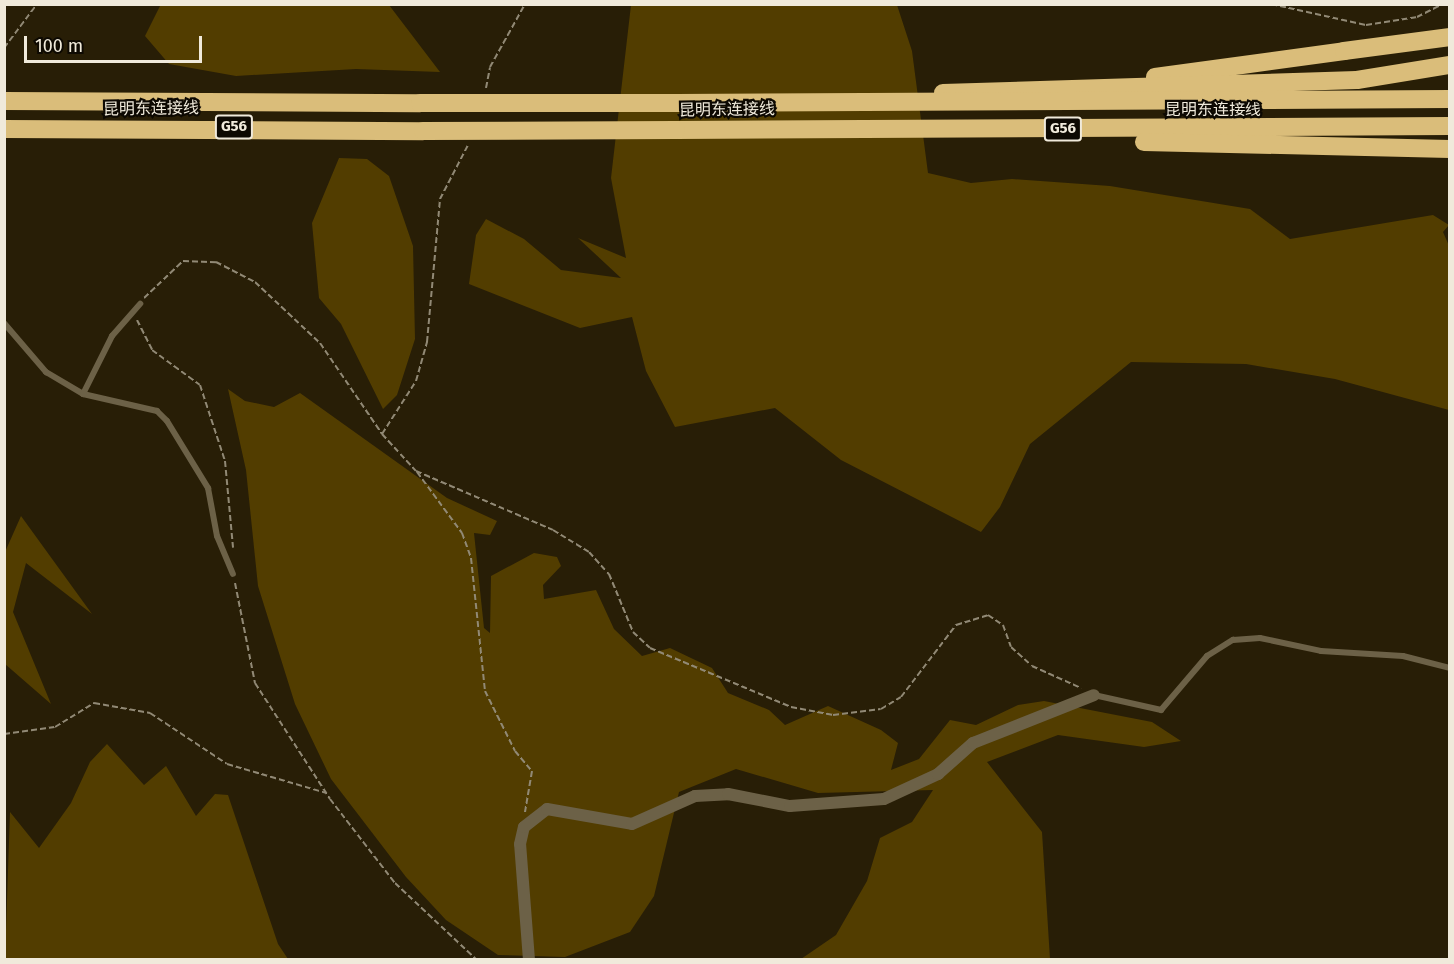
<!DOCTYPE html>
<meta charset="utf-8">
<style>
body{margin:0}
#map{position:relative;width:1454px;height:964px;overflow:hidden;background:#281e06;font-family:"Fira Sans","Noto Sans SC",sans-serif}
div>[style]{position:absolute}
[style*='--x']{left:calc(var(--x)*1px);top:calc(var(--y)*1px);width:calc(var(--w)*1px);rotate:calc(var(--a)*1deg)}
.green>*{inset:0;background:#523d00}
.path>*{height:2px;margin-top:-1px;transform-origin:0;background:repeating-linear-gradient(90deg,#918975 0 6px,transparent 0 9px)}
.lane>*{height:6px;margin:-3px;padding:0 3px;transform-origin:3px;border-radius:3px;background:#6c6147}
.street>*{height:12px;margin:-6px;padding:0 6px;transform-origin:6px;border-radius:6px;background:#6c6147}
.highway>*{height:18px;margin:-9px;padding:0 9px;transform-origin:9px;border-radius:9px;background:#dabd7a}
.highway-bridge>*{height:18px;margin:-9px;padding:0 9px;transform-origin:9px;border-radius:9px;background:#dabd7a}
span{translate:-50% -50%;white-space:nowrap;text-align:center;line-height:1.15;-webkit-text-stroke:4.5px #0d0902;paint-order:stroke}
.shield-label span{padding:2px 4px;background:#0d0902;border:2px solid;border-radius:4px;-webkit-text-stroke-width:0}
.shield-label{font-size:15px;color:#f0eadb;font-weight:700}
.street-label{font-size:16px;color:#f0eadb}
.frame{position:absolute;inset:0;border:6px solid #f0eadb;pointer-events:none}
.scale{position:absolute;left:24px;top:36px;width:178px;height:27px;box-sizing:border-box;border:3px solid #f0eadb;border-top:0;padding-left:8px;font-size:18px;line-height:21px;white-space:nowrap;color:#f0eadb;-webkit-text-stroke:4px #0d0902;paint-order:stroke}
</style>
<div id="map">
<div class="green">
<i style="clip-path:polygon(161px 4px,389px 5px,440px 72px,356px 69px,236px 76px,169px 64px,145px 36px)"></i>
<i style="clip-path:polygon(631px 5px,897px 5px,912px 51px,928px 173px,971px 183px,1012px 179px,1110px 186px,1250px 209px,1290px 239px,1433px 215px,1449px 225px,1443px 232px,1450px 248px,1449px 410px,1335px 379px,1246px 364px,1131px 362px,1030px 444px,1000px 507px,981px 532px,841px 460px,775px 408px,675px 427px,646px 371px,632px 317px,580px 328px,469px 284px,476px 235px,486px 219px,524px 239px,561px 270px,621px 278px,578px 238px,626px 258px,611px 178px)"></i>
<i style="clip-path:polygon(339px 158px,367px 159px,389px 176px,413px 246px,415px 339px,397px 395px,383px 409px,341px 324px,319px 298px,312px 223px)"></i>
<i style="clip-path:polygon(228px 389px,245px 401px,274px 407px,300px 393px,447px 498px,497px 521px,490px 535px,474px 533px,484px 628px,490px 633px,491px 576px,534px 553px,557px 557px,561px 566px,543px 585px,544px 599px,596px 590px,614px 629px,642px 656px,670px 648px,712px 668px,728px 693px,769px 710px,785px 725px,828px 706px,881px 730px,898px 743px,891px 770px,919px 759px,950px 720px,976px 725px,1018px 705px,1044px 701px,1152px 722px,1181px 741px,1144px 747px,1058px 735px,987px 762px,1042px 832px,1050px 959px,801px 959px,836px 935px,867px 881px,880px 838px,912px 822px,933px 790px,818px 793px,736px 769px,679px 792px,654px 896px,630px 932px,565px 957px,498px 955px,446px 920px,406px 877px,331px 779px,295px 704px,258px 586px,246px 470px)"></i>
<i style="clip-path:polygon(21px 516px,92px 614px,26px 563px,13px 612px,51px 704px,5px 664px,5px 552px)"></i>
<i style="clip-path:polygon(107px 744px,144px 785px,166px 766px,196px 816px,215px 794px,228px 795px,278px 944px,288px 959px,5px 959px,10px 812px,39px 848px,71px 803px,90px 762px)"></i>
</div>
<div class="path">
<i style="--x:1271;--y:4;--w:97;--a:12.5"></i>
<i style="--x:1366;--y:25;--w:52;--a:-8.9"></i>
<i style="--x:1417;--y:17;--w:28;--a:-27"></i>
<i style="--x:4;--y:48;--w:55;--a:-53.1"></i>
<i style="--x:486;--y:88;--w:21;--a:-79"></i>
<i style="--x:490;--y:67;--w:72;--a:-60.9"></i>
<i style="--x:144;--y:298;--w:54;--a:-43.5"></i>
<i style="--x:183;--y:261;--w:33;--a:2"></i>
<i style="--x:216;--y:262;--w:44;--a:27.1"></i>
<i style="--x:255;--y:282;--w:89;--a:43.2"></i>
<i style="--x:320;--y:343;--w:110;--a:55.7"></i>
<i style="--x:382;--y:434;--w:50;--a:47.4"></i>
<i style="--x:416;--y:471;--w:149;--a:23.3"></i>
<i style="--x:553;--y:530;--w:42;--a:31.4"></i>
<i style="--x:589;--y:552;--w:30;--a:48"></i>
<i style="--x:609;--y:574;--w:63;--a:67.5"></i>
<i style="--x:633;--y:632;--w:23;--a:43"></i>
<i style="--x:650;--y:648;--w:153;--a:22.7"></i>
<i style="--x:791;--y:707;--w:43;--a:10.8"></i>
<i style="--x:833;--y:715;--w:48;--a:-7.1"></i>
<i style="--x:881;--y:709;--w:23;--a:-31"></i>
<i style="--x:901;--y:697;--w:91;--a:-52.6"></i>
<i style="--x:956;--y:625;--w:34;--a:-17"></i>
<i style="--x:988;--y:615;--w:18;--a:34"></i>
<i style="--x:1003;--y:625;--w:23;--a:70"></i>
<i style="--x:1011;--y:647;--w:28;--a:42"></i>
<i style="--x:1032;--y:666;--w:54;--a:24.2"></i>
<i style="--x:137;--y:320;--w:34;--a:63"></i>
<i style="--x:152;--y:350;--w:59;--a:36.1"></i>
<i style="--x:200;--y:385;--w:80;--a:71.8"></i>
<i style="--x:225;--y:461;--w:87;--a:84.7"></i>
<i style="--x:382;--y:434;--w:63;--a:-57.3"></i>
<i style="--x:416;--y:381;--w:41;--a:-74.2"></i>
<i style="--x:427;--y:342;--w:144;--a:-84.8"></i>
<i style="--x:440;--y:199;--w:61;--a:-62.6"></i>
<i style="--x:417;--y:472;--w:76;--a:53.6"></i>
<i style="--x:462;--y:533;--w:27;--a:70"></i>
<i style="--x:471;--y:558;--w:134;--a:84"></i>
<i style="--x:485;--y:691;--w:67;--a:63.4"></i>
<i style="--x:515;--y:751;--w:26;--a:50"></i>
<i style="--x:532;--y:771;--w:42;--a:99.7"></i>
<i style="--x:235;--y:583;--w:102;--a:78.7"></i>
<i style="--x:255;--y:683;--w:138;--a:57.1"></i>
<i style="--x:330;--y:799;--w:106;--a:52.3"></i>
<i style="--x:395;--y:883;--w:112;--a:43.2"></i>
<i style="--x:4;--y:734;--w:51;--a:-7.8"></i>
<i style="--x:55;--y:727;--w:46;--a:-31.6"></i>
<i style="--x:94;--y:703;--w:57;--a:10.1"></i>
<i style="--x:150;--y:713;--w:92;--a:33.5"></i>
<i style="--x:227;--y:764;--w:103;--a:16.3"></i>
</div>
<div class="lane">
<i style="--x:4;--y:323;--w:65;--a:49.4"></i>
<i style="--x:46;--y:372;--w:43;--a:30.7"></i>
<i style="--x:83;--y:394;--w:76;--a:12.9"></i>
<i style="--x:157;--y:411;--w:14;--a:45"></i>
<i style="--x:167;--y:421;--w:79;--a:58.5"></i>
<i style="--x:208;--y:488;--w:49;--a:79.4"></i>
<i style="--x:217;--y:536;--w:41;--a:67.2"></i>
<i style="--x:83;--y:394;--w:65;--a:-63.4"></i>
<i style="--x:112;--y:336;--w:43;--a:-48.8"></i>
<i style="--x:1094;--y:695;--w:69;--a:12.6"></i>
<i style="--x:1161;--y:710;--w:71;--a:-49.6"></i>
<i style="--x:1207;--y:656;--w:31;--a:-32"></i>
<i style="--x:1233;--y:640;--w:27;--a:-4"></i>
<i style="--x:1260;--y:638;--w:62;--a:12"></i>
<i style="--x:1321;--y:651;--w:82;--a:3.5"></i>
<i style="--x:1403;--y:656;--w:49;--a:14.3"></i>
</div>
<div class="street">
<i style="--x:529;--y:960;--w:116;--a:-94.4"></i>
<i style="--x:520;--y:844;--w:17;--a:-77"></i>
<i style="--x:524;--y:827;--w:29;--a:-38"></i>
<i style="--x:547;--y:809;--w:86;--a:10"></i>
<i style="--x:632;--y:824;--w:69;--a:-24"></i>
<i style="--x:695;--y:796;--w:33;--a:-3"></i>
<i style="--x:728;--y:794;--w:63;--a:11"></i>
<i style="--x:790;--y:806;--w:94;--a:-4.3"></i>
<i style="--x:884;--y:799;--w:60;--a:-24.8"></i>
<i style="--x:938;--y:774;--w:47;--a:-41.5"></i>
<i style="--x:973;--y:743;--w:130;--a:-21.6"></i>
</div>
<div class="highway">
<i style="--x:1155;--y:77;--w:191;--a:-7.8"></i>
<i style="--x:943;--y:93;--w:414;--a:-1.8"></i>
<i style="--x:1357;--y:80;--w:94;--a:-9.2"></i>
<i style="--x:4;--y:101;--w:416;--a:0.3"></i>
<i style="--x:678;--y:103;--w:772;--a:-0.3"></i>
<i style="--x:4;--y:129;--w:419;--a:0.3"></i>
<i style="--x:676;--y:130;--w:774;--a:-0.3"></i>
<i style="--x:1144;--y:142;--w:306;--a:1.3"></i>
</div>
<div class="highway-bridge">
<i style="--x:1344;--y:51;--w:107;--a:-7.5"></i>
<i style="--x:420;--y:103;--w:258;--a:0"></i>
<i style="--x:423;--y:131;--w:253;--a:-0.2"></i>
</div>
<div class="shield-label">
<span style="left:234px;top:127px">G56</span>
<span style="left:1063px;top:129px">G56</span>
</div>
<div class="street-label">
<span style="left:151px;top:109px;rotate:-1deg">昆明东连接线</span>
<span style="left:727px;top:110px;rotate:-1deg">昆明东连接线</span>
<span style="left:1213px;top:110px">昆明东连接线</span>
</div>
<div class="frame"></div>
<div class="scale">100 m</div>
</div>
